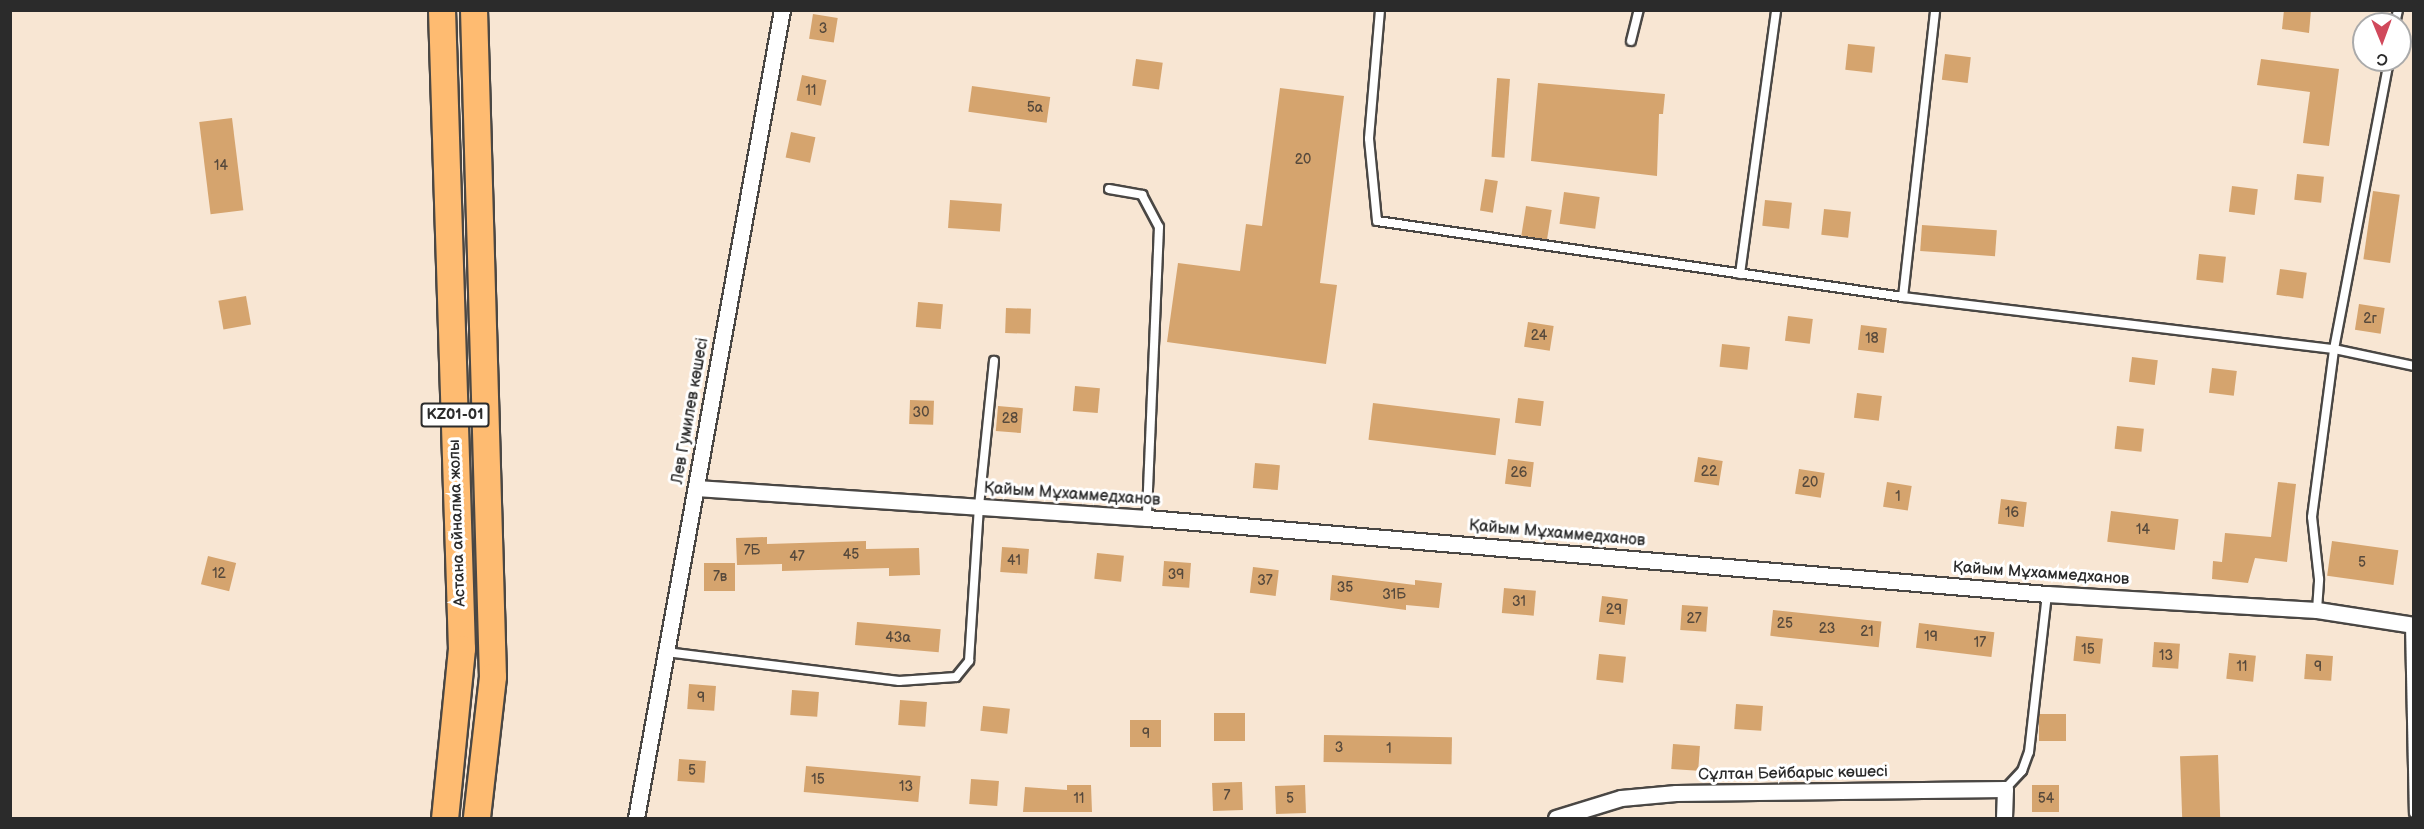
<!DOCTYPE html>
<meta charset="utf-8">
<style>
body{margin:0}
#map{position:relative;width:2424px;height:829px;overflow:hidden;background:#f8e6d3;font-family:"Balsamiq Sans",sans-serif}
div>[style]{position:absolute}
[style*='--x']{left:calc(var(--x)*1px);top:calc(var(--y)*1px);width:calc(var(--w)*1px);rotate:calc(var(--a)*1deg)}
.building>*{inset:0;background:#d5a46e;transform-origin:0 0}
.roads{filter:drop-shadow(2px 0 #4a4744) drop-shadow(-2px 0 #4a4744) drop-shadow(0 2px #4a4744) drop-shadow(0 -2px #4a4744)}
.service>*{height:8px;margin:-4px;padding:0 4px;transform-origin:4px;border-radius:4px;background:#fff}
.minor>*{height:15px;margin:-7.5px;padding:0 7.5px;transform-origin:7.5px;border-radius:7.5px;background:#fff}
.trunk>*{height:26px;margin:-13px;padding:0 13px;transform-origin:13px;border-radius:13px;background:#febb71}
span{translate:-50% -50%;white-space:nowrap;text-align:center;line-height:1.15;-webkit-text-stroke:6px #fff;paint-order:stroke}
.number-label{font-size:14px;color:#56493c}
.number-label span{-webkit-text-stroke-width:0}
.shield-label span{padding:2px 4px;background:#fff;border:2px solid;border-radius:4px;-webkit-text-stroke-width:0}
.shield-label{font-size:15px;color:#2b2b2b;font-weight:700}
.street-label{font-size:16px;color:#2b2b2b}
.frame{position:absolute;inset:0;border:12px solid #2b2b2b;pointer-events:none}
.north{position:absolute;left:2352px;top:12px;width:60px;height:60px;box-sizing:border-box;background:#fff;border:2px solid #aaa;border-radius:50%;rotate:179deg;font-size:16px;font-weight:700;line-height:24px;text-align:center;color:#2b2b2b}
.north::after{content:'';display:block;margin:auto;width:21px;height:27px;background:#d1495b;clip-path:polygon(50% 0,100% 100%,50% 72%,0 100%)}
</style>
<div id="map">
<div class="building">
<i style="clip-path:polygon(2284px 10px,2311px 10px,2309px 33px,2282px 29px)"></i>
<i style="left:813px;top:14px;width:25px;height:25px;rotate:9deg"></i>
<i style="left:1848px;top:44px;width:27px;height:26px;rotate:6deg"></i>
<i style="left:1945px;top:54px;width:26px;height:26px;rotate:7deg"></i>
<i style="left:1136px;top:59px;width:27px;height:27px;rotate:8deg"></i>
<i style="clip-path:polygon(2261px 59px,2339px 69px,2329px 146px,2303px 143px,2310px 92px,2257px 85px)"></i>
<i style="left:802px;top:75px;width:25px;height:26px;rotate:12deg"></i>
<i style="left:1497px;top:78px;width:13px;height:79px;rotate:4deg"></i>
<i style="clip-path:polygon(1538px 83px,1665px 94px,1663px 114px,1659px 114px,1657px 176px,1531px 161px)"></i>
<i style="left:972px;top:86px;width:79px;height:26px;rotate:8deg"></i>
<i style="clip-path:polygon(1280px 88px,1344px 96px,1320px 283px,1337px 285px,1326px 364px,1167px 342px,1178px 263px,1240px 271px,1246px 224px,1262px 226px)"></i>
<i style="left:232px;top:118px;width:93px;height:33px;rotate:83deg"></i>
<i style="left:791px;top:132px;width:25px;height:26px;rotate:12deg"></i>
<i style="left:2297px;top:174px;width:27px;height:26px;rotate:6deg"></i>
<i style="left:1485px;top:179px;width:13px;height:32px;rotate:9deg"></i>
<i style="left:2232px;top:186px;width:26px;height:26px;rotate:7deg"></i>
<i style="left:2373px;top:191px;width:27px;height:69px;rotate:8deg"></i>
<i style="left:1564px;top:192px;width:36px;height:32px;rotate:8deg"></i>
<i style="left:950px;top:200px;width:52px;height:28px;rotate:4deg"></i>
<i style="left:1765px;top:200px;width:27px;height:26px;rotate:6deg"></i>
<i style="left:1526px;top:206px;width:26px;height:30px;rotate:9deg"></i>
<i style="left:1824px;top:209px;width:27px;height:26px;rotate:6deg"></i>
<i style="left:1922px;top:225px;width:75px;height:26px;rotate:4deg"></i>
<i style="left:2199px;top:254px;width:27px;height:26px;rotate:6deg"></i>
<i style="left:2280px;top:269px;width:27px;height:26px;rotate:8deg"></i>
<i style="left:246px;top:296px;width:29px;height:28px;rotate:80deg"></i>
<i style="left:918px;top:302px;width:25px;height:25px;rotate:5deg"></i>
<i style="left:2359px;top:304px;width:26px;height:26px;rotate:9deg"></i>
<i style="left:1006px;top:308px;width:25px;height:25px;rotate:2deg"></i>
<i style="left:1788px;top:316px;width:25px;height:25px;rotate:7deg"></i>
<i style="left:1528px;top:322px;width:26px;height:25px;rotate:9deg"></i>
<i style="left:1861px;top:325px;width:26px;height:25px;rotate:7deg"></i>
<i style="left:1722px;top:344px;width:28px;height:23px;rotate:6deg"></i>
<i style="left:2132px;top:357px;width:26px;height:25px;rotate:7deg"></i>
<i style="left:2212px;top:368px;width:25px;height:25px;rotate:7deg"></i>
<i style="left:1075px;top:386px;width:25px;height:25px;rotate:5deg"></i>
<i style="left:1857px;top:393px;width:25px;height:25px;rotate:7deg"></i>
<i style="left:1518px;top:398px;width:26px;height:25px;rotate:7deg"></i>
<i style="left:910px;top:400px;width:24px;height:24px;rotate:2deg"></i>
<i style="left:1373px;top:403px;width:128px;height:37px;rotate:7deg"></i>
<i style="left:998px;top:406px;width:25px;height:25px;rotate:5deg"></i>
<i style="left:2117px;top:426px;width:27px;height:23px;rotate:6deg"></i>
<i style="left:1698px;top:457px;width:25px;height:25px;rotate:9deg"></i>
<i style="left:1508px;top:459px;width:26px;height:25px;rotate:7deg"></i>
<i style="left:1255px;top:463px;width:25px;height:25px;rotate:5deg"></i>
<i style="left:1799px;top:469px;width:26px;height:25px;rotate:9deg"></i>
<i style="left:1887px;top:482px;width:25px;height:25px;rotate:9deg"></i>
<i style="clip-path:polygon(2278px 482px,2296px 484px,2287px 562px,2255px 558px,2248px 583px,2212px 579px,2213px 561px,2222px 562px,2225px 533px,2271px 537px)"></i>
<i style="left:2001px;top:499px;width:26px;height:25px;rotate:7deg"></i>
<i style="left:2111px;top:511px;width:68px;height:31px;rotate:7deg"></i>
<i style="clip-path:polygon(767px 537px,767px 544px,866px 541px,866px 549px,919px 548px,920px 575px,889px 576px,889px 568px,782px 571px,782px 564px,737px 565px,736px 538px)"></i>
<i style="left:2332px;top:541px;width:67px;height:35px;rotate:8deg"></i>
<i style="left:1002px;top:547px;width:27px;height:25px;rotate:4deg"></i>
<i style="left:1097px;top:553px;width:27px;height:26px;rotate:6deg"></i>
<i style="left:208px;top:556px;width:29px;height:29px;rotate:14deg"></i>
<i style="left:1164px;top:561px;width:27px;height:25px;rotate:4deg"></i>
<i style="left:704px;top:563px;width:31px;height:28px"></i>
<i style="left:1253px;top:567px;width:26px;height:26px;rotate:7deg"></i>
<i style="clip-path:polygon(1332px 575px,1415px 585px,1415px 580px,1442px 583px,1439px 608px,1406px 605px,1406px 610px,1330px 600px)"></i>
<i style="left:1504px;top:588px;width:32px;height:25px;rotate:5deg"></i>
<i style="left:1602px;top:596px;width:26px;height:26px;rotate:7deg"></i>
<i style="left:1682px;top:605px;width:26px;height:25px;rotate:4deg"></i>
<i style="left:1773px;top:610px;width:109px;height:26px;rotate:6deg"></i>
<i style="left:857px;top:622px;width:84px;height:23px;rotate:5deg"></i>
<i style="left:1919px;top:623px;width:76px;height:25px;rotate:7deg"></i>
<i style="left:2076px;top:636px;width:27px;height:25px;rotate:6deg"></i>
<i style="left:2154px;top:642px;width:26px;height:25px;rotate:4deg"></i>
<i style="left:2229px;top:653px;width:27px;height:26px;rotate:6deg"></i>
<i style="left:1599px;top:654px;width:27px;height:26px;rotate:6deg"></i>
<i style="left:2306px;top:654px;width:27px;height:25px;rotate:4deg"></i>
<i style="left:689px;top:684px;width:27px;height:25px;rotate:4deg"></i>
<i style="left:792px;top:690px;width:27px;height:25px;rotate:4deg"></i>
<i style="left:900px;top:700px;width:27px;height:25px;rotate:4deg"></i>
<i style="left:1736px;top:704px;width:27px;height:25px;rotate:4deg"></i>
<i style="left:983px;top:706px;width:27px;height:25px;rotate:6deg"></i>
<i style="left:1214px;top:713px;width:31px;height:28px"></i>
<i style="left:2066px;top:714px;width:27px;height:27px;rotate:90deg"></i>
<i style="left:1161px;top:720px;width:27px;height:31px;rotate:90deg"></i>
<i style="left:1324px;top:735px;width:128px;height:27px;rotate:1deg"></i>
<i style="left:1673px;top:744px;width:27px;height:25px;rotate:4deg"></i>
<i style="left:2218px;top:755px;width:64px;height:38px;rotate:88deg"></i>
<i style="left:679px;top:759px;width:27px;height:22px;rotate:4deg"></i>
<i style="left:806px;top:766px;width:115px;height:26px;rotate:5deg"></i>
<i style="left:971px;top:779px;width:28px;height:25px;rotate:4deg"></i>
<i style="left:1242px;top:782px;width:28px;height:30px;rotate:88deg"></i>
<i style="clip-path:polygon(1067px 785px,1091px 785px,1092px 812px,1023px 812px,1025px 787px,1067px 790px)"></i>
<i style="left:1305px;top:785px;width:28px;height:30px;rotate:88deg"></i>
<i style="left:2059px;top:785px;width:27px;height:27px;rotate:90deg"></i>
</div>
<div class="roads">
<div class="service">
<i style="--x:1380;--y:10;--w:129;--a:94.9"></i>
<i style="--x:1369;--y:139;--w:82;--a:84.4"></i>
<i style="--x:1377;--y:221;--w:531;--a:8.22"></i>
<i style="--x:1903;--y:297;--w:434;--a:6.9"></i>
<i style="--x:2334;--y:349;--w:294;--a:-79.2"></i>
<i style="--x:2395;--y:24;--w:14;--a:-78"></i>
<i style="--x:1631;--y:41;--w:32;--a:-76"></i>
<i style="--x:1109;--y:189;--w:34;--a:10"></i>
<i style="--x:1142;--y:195;--w:36;--a:62"></i>
<i style="--x:1159;--y:227;--w:291;--a:92.4"></i>
<i style="--x:1740;--y:274;--w:266;--a:-82.2"></i>
<i style="--x:1903;--y:297;--w:289;--a:-83.6"></i>
<i style="--x:2317;--y:610;--w:31;--a:-86"></i>
<i style="--x:2319;--y:579;--w:62;--a:-96.4"></i>
<i style="--x:2312;--y:517;--w:169;--a:-82.5"></i>
<i style="--x:2334;--y:349;--w:82;--a:12"></i>
<i style="--x:2410;--y:625;--w:188;--a:88.8"></i>
<i style="--x:666;--y:652;--w:235;--a:7.1"></i>
<i style="--x:899;--y:681;--w:57;--a:-4"></i>
<i style="--x:956;--y:677;--w:21;--a:-51"></i>
<i style="--x:969;--y:661;--w:155;--a:-86.3"></i>
<i style="--x:979;--y:506;--w:146;--a:-84.1"></i>
<i style="--x:2005;--y:789;--w:25;--a:-47"></i>
<i style="--x:2022;--y:771;--w:20;--a:-70"></i>
<i style="--x:2029;--y:752;--w:159;--a:-83.5"></i>
</div>
<div class="minor">
<i style="--x:696;--y:488;--w:452;--a:3.8"></i>
<i style="--x:1147;--y:518;--w:903;--a:4.83"></i>
<i style="--x:2047;--y:594;--w:270;--a:3.4"></i>
<i style="--x:2317;--y:610;--w:98;--a:8.8"></i>
<i style="--x:636;--y:818;--w:821;--a:-79.76"></i>
<i style="--x:1556;--y:818;--w:68;--a:-17.1"></i>
<i style="--x:1621;--y:798;--w:55;--a:-5.2"></i>
<i style="--x:1676;--y:793;--w:329;--a:-0.7"></i>
<i style="--x:2005;--y:789;--w:29;--a:92"></i>
</div>
<div class="trunk">
<i style="--x:442;--y:10;--w:639;--a:88.21"></i>
<i style="--x:462;--y:649;--w:170;--a:95.7"></i>
<i style="--x:474;--y:10;--w:667;--a:88.37"></i>
<i style="--x:493;--y:677;--w:142;--a:96.5"></i>
</div>
</div>
<div class="number-label">
<span style="left:823px;top:29px">3</span>
<span style="left:811px;top:91px">11</span>
<span style="left:1035px;top:108px">5а</span>
<span style="left:1303px;top:160px">20</span>
<span style="left:221px;top:166px">14</span>
<span style="left:2370px;top:319px">2г</span>
<span style="left:1539px;top:336px">24</span>
<span style="left:1872px;top:339px">18</span>
<span style="left:921px;top:413px">30</span>
<span style="left:1010px;top:419px">28</span>
<span style="left:1709px;top:472px">22</span>
<span style="left:1519px;top:473px">26</span>
<span style="left:1810px;top:483px">20</span>
<span style="left:1898px;top:497px">1</span>
<span style="left:2012px;top:513px">16</span>
<span style="left:2143px;top:530px">14</span>
<span style="left:752px;top:551px">7Б</span>
<span style="left:851px;top:555px">45</span>
<span style="left:797px;top:557px">47</span>
<span style="left:1014px;top:561px">41</span>
<span style="left:2362px;top:563px">5</span>
<span style="left:219px;top:574px">12</span>
<span style="left:1176px;top:575px">39</span>
<span style="left:720px;top:577px">7в</span>
<span style="left:1265px;top:581px">37</span>
<span style="left:1345px;top:588px">35</span>
<span style="left:1394px;top:595px">31Б</span>
<span style="left:1519px;top:602px">31</span>
<span style="left:1614px;top:610px">29</span>
<span style="left:1694px;top:619px">27</span>
<span style="left:1785px;top:624px">25</span>
<span style="left:1827px;top:629px">23</span>
<span style="left:1867px;top:632px">21</span>
<span style="left:1931px;top:637px">19</span>
<span style="left:898px;top:638px">43а</span>
<span style="left:1980px;top:643px">17</span>
<span style="left:2088px;top:650px">15</span>
<span style="left:2166px;top:656px">13</span>
<span style="left:2242px;top:667px">11</span>
<span style="left:2318px;top:667px">9</span>
<span style="left:701px;top:698px">9</span>
<span style="left:1146px;top:734px">9</span>
<span style="left:1339px;top:748px">3</span>
<span style="left:1389px;top:749px">1</span>
<span style="left:692px;top:771px">5</span>
<span style="left:818px;top:780px">15</span>
<span style="left:906px;top:787px">13</span>
<span style="left:1227px;top:796px">7</span>
<span style="left:1079px;top:799px">11</span>
<span style="left:1290px;top:799px">5</span>
<span style="left:2046px;top:799px">54</span>
</div>
<div class="shield-label">
<span style="left:455px;top:415px">KZ01-01</span>
</div>
<div class="street-label">
<span style="left:691px;top:411px;rotate:-80deg">Лев Гумилев көшесі</span>
<span style="left:1072px;top:495px;rotate:4deg">Қайым Мұхаммедханов</span>
<span style="left:458px;top:523px;rotate:-92deg">Астана айналма жолы</span>
<span style="left:1557px;top:534px;rotate:5deg">Қайым Мұхаммедханов</span>
<span style="left:2041px;top:574px;rotate:4deg">Қайым Мұхаммедханов</span>
<span style="left:1793px;top:774px;rotate:-1deg">Сұлтан Бейбарыс көшесі</span>
</div>
<div class="frame"></div>
<div class="north">С</div>
</div>
